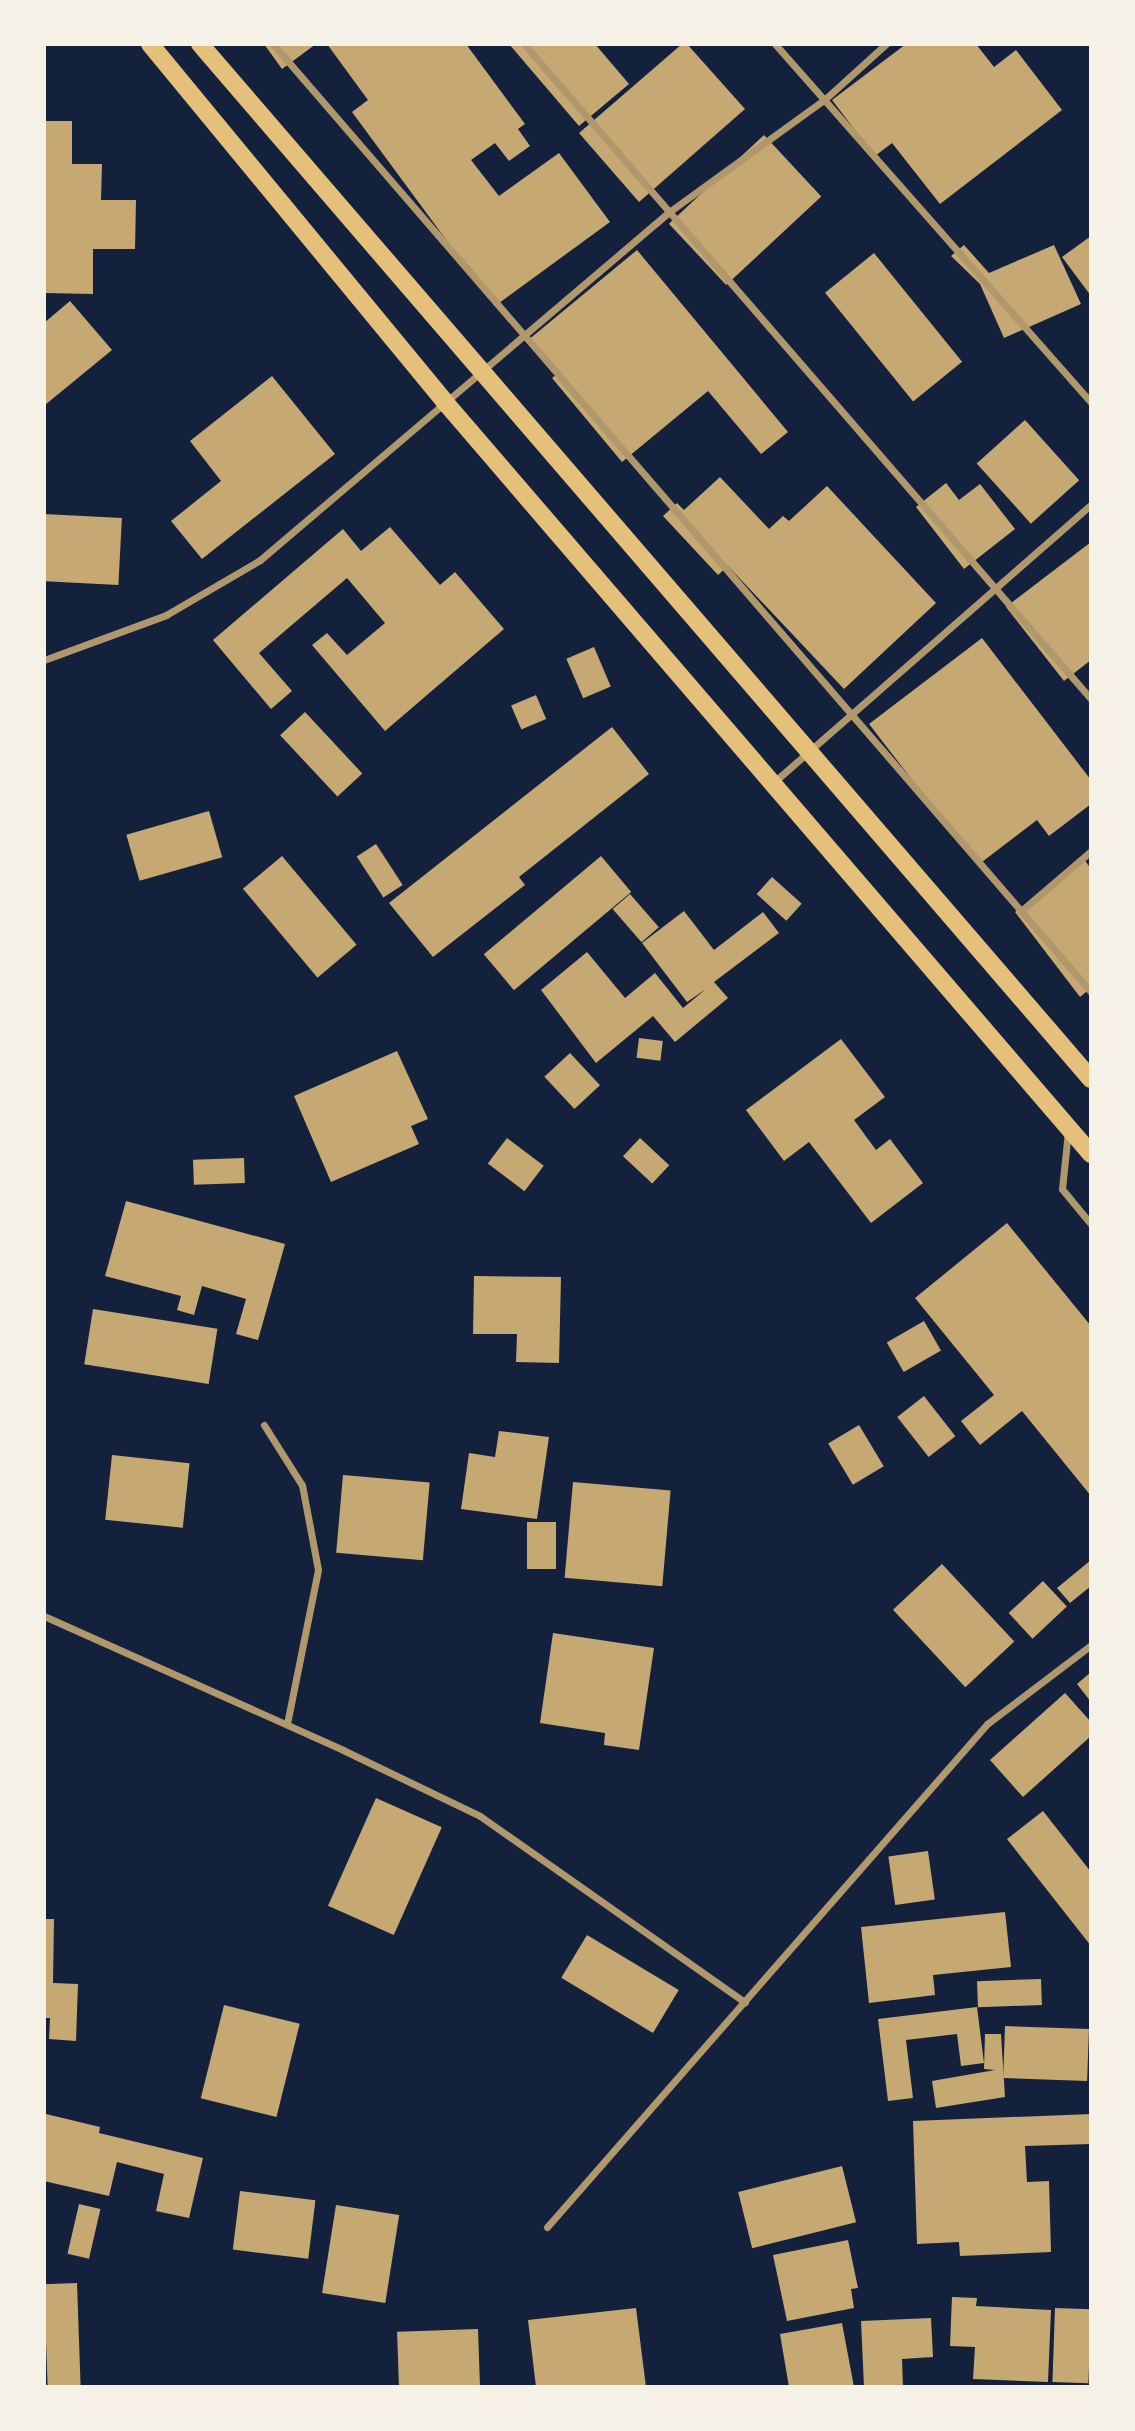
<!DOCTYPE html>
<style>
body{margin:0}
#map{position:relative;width:1135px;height:2431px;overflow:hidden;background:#14213d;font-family:"Noto Sans",sans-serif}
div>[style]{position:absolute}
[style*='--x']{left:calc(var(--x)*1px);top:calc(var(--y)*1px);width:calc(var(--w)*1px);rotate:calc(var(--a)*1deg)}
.building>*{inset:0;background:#c6a872;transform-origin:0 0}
.minor>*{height:7px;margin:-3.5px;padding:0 3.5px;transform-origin:3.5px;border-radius:3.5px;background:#b1986c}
.primary>*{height:18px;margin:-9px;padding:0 9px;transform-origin:9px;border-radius:9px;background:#e5c07b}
span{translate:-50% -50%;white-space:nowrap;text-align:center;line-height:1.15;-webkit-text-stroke:7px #f6f1e7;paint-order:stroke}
.frame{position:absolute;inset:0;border:46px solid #f6f1e7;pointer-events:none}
</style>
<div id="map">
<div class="building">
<i style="clip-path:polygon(264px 44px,316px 44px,282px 69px)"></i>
<i style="clip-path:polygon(327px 44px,466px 44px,525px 124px,518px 129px,530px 146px,509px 161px,495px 143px,471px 160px,499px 196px,559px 153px,610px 222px,495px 306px,352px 112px,368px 100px)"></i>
<i style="clip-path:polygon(509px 44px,595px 44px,629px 84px,579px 126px)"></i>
<i style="clip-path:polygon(682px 44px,687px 44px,745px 109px,639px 202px,579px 133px)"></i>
<i style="clip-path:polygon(906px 44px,976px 44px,994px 67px,1016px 50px,1062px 110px,940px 204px,892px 143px,875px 156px,832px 100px)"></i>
<i style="clip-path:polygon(44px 121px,72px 121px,72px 164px,102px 164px,101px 200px,136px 200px,135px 249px,93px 249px,93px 294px,44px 293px)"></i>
<i style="left:764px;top:135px;width:84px;height:130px;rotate:47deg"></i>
<i style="clip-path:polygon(1091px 236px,1091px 296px,1062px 257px)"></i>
<i style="clip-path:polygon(964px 245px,989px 273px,1054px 245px,1081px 304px,1004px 338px,980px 284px,951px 256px)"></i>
<i style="clip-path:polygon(637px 250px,788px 432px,761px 454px,708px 391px,622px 462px,552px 378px,556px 375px,527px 341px)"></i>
<i style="left:874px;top:253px;width:140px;height:63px;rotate:51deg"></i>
<i style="clip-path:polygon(70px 301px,112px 350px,45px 405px,44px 323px)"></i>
<i style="clip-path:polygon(272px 376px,335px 454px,202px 559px,171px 521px,221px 481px,190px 441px)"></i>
<i style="left:1025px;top:420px;width:81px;height:65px;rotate:48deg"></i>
<i style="clip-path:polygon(720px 477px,769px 529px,783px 516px,789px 521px,827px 486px,936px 603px,844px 689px,728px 566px,718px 575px,663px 516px,677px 503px,684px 510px)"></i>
<i style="clip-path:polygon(946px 483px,959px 500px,980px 484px,1015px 529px,964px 569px,916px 507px)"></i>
<i style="left:44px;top:514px;width:78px;height:67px;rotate:3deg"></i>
<i style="clip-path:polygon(390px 527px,440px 585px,455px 572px,504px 629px,385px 731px,312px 645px,327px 633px,347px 655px,385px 623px,347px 578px,259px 653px,292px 691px,271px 709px,213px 640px,343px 529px,361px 551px)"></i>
<i style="clip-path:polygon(1091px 542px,1091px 660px,1064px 681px,1006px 607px)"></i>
<i style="clip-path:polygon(982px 638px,1091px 780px,1091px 804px,1049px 836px,1037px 820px,978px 865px,869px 724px)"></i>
<i style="left:594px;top:647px;width:43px;height:30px;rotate:67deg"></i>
<i style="left:536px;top:695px;width:26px;height:27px;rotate:67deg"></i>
<i style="left:305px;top:712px;width:84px;height:34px;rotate:47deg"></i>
<i style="clip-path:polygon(612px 727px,649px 774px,519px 877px,525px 885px,433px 957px,389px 903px)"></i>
<i style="left:209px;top:811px;width:48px;height:86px;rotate:74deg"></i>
<i style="left:376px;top:844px;width:49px;height:23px;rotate:57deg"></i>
<i style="left:282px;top:856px;width:116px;height:51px;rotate:50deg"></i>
<i style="left:601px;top:856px;width:47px;height:153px;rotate:50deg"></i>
<i style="clip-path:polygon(1084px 859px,1091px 869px,1091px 988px,1080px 997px,1015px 912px)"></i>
<i style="left:772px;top:877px;width:40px;height:23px;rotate:42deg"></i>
<i style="left:630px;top:894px;width:44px;height:23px;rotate:49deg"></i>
<i style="clip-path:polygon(684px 911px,714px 950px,763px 912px,779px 933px,714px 982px,728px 998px,675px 1042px,653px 1016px,596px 1063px,541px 990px,587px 952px,625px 998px,655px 973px,683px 1008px,706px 989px,687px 1002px,642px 943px)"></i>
<i style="left:639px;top:1038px;width:24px;height:20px;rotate:7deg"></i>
<i style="clip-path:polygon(841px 1039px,885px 1097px,854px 1120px,876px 1150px,890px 1139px,923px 1183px,871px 1223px,809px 1142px,784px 1161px,746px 1110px)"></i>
<i style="clip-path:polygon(397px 1051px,428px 1119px,411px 1126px,419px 1144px,331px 1182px,294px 1096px)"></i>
<i style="left:570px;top:1053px;width:44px;height:35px;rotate:47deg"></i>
<i style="left:507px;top:1138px;width:46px;height:32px;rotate:37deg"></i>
<i style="left:640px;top:1138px;width:40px;height:25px;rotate:43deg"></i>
<i style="left:244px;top:1158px;width:25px;height:51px;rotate:88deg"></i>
<i style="clip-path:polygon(126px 1201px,285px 1244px,258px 1340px,236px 1334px,246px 1299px,202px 1286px,194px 1315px,177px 1310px,181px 1296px,105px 1276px)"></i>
<i style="clip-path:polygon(1007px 1223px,1091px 1326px,1091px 1496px,1022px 1411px,980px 1445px,961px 1421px,994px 1395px,915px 1298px)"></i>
<i style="clip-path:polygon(474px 1276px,561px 1277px,559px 1363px,516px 1362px,517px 1334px,473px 1334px)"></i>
<i style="left:93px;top:1309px;width:126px;height:56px;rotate:9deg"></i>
<i style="left:924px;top:1321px;width:34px;height:43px;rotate:60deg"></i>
<i style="left:924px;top:1396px;width:51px;height:34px;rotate:52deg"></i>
<i style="left:859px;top:1425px;width:48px;height:36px;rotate:59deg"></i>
<i style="clip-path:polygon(499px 1431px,549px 1437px,537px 1519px,461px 1509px,469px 1453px,495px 1457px)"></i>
<i style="left:112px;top:1455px;width:78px;height:65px;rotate:6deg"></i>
<i style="left:343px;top:1475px;width:87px;height:78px;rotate:5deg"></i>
<i style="left:573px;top:1482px;width:98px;height:96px;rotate:5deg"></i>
<i style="left:527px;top:1522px;width:29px;height:47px"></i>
<i style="clip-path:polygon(1091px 1560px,1091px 1586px,1070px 1603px,1057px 1588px)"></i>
<i style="left:942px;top:1564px;width:106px;height:67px;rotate:47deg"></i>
<i style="left:1043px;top:1581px;width:35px;height:47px;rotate:47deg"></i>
<i style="clip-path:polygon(553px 1633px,654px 1648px,639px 1750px,604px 1745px,605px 1733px,540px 1723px)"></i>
<i style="clip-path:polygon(1091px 1672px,1091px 1702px,1077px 1684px)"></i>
<i style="clip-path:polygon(1065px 1693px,1091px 1722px,1091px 1736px,1023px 1797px,990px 1760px)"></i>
<i style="left:376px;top:1798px;width:72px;height:118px;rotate:24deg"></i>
<i style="clip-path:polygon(1043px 1811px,1091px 1872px,1091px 1946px,1007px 1839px)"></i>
<i style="left:928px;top:1851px;width:49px;height:40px;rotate:82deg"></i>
<i style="clip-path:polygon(1005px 1912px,1011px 1967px,933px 1975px,935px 1995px,869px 2003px,861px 1927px)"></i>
<i style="clip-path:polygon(44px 1919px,54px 1919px,53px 1983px,78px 1984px,76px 2041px,49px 2039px,50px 2018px,44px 2018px)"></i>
<i style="left:587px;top:1935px;width:107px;height:50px;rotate:31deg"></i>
<i style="left:1041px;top:1979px;width:26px;height:64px;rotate:88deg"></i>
<i style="left:224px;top:2005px;width:78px;height:96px;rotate:14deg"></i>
<i style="clip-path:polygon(977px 2007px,984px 2063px,961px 2066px,957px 2034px,906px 2040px,913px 2098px,888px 2101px,878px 2019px)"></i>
<i style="left:1005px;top:2026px;width:84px;height:52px;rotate:2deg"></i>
<i style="clip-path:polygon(985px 2034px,1001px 2034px,1005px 2097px,936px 2108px,932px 2081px,995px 2070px,984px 2069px)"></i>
<i style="clip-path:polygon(46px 2114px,100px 2127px,99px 2133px,203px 2158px,189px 2218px,156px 2211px,164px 2174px,117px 2162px,109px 2196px,44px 2181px)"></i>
<i style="clip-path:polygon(1091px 2114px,1091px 2144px,1025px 2146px,1027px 2182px,1049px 2181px,1051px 2252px,960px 2256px,959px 2242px,917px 2244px,913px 2121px)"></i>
<i style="left:842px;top:2166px;width:58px;height:107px;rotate:76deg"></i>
<i style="left:240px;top:2191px;width:76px;height:59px;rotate:7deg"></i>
<i style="left:79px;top:2204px;width:22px;height:51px;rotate:13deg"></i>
<i style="left:336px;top:2205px;width:64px;height:89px;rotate:9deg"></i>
<i style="clip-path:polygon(848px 2240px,858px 2288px,851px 2289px,854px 2308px,787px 2321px,773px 2255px)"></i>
<i style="left:77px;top:2283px;width:104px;height:33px;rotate:88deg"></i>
<i style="clip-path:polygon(952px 2297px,977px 2298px,976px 2306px,1051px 2310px,1048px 2382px,973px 2379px,975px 2347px,950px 2346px)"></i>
<i style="clip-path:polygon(636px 2308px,646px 2387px,536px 2387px,528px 2320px)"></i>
<i style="left:1055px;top:2308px;width:36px;height:74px;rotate:2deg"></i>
<i style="clip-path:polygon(931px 2318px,933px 2357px,902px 2359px,903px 2387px,864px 2387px,861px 2321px)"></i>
<i style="clip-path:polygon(842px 2323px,854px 2387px,789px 2387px,780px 2334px)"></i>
<i style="left:478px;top:2329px;width:58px;height:81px;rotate:88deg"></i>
</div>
<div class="minor">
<i style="--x:273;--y:44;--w:1252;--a:49.21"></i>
<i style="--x:524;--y:44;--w:866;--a:49.12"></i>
<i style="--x:775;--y:44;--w:478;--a:48.6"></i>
<i style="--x:44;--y:660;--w:130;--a:-20.2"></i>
<i style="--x:166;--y:615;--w:109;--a:-30.3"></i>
<i style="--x:260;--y:560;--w:537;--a:-40.39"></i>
<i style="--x:669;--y:212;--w:191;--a:-35.9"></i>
<i style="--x:824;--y:100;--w:84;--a:-42.1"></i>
<i style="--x:774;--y:782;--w:422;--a:-41.2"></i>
<i style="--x:1021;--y:911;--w:92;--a:-40.6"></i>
<i style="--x:1068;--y:1131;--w:58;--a:95.9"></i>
<i style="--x:1062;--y:1189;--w:45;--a:50.4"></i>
<i style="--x:264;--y:1425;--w:71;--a:57.7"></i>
<i style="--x:302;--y:1485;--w:86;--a:79.3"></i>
<i style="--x:318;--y:1570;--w:157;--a:101.4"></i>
<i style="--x:44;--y:1616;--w:328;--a:24.1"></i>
<i style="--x:343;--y:1750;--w:152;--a:25.7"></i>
<i style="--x:480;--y:1816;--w:324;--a:35.1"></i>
<i style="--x:547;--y:2227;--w:668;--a:-48.82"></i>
<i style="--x:987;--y:1724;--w:131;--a:-37.2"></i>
</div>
<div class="primary">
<i style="--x:150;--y:44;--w:462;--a:50.5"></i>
<i style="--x:444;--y:401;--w:993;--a:49.33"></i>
<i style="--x:200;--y:44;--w:1366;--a:49.28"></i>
</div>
<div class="frame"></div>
</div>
